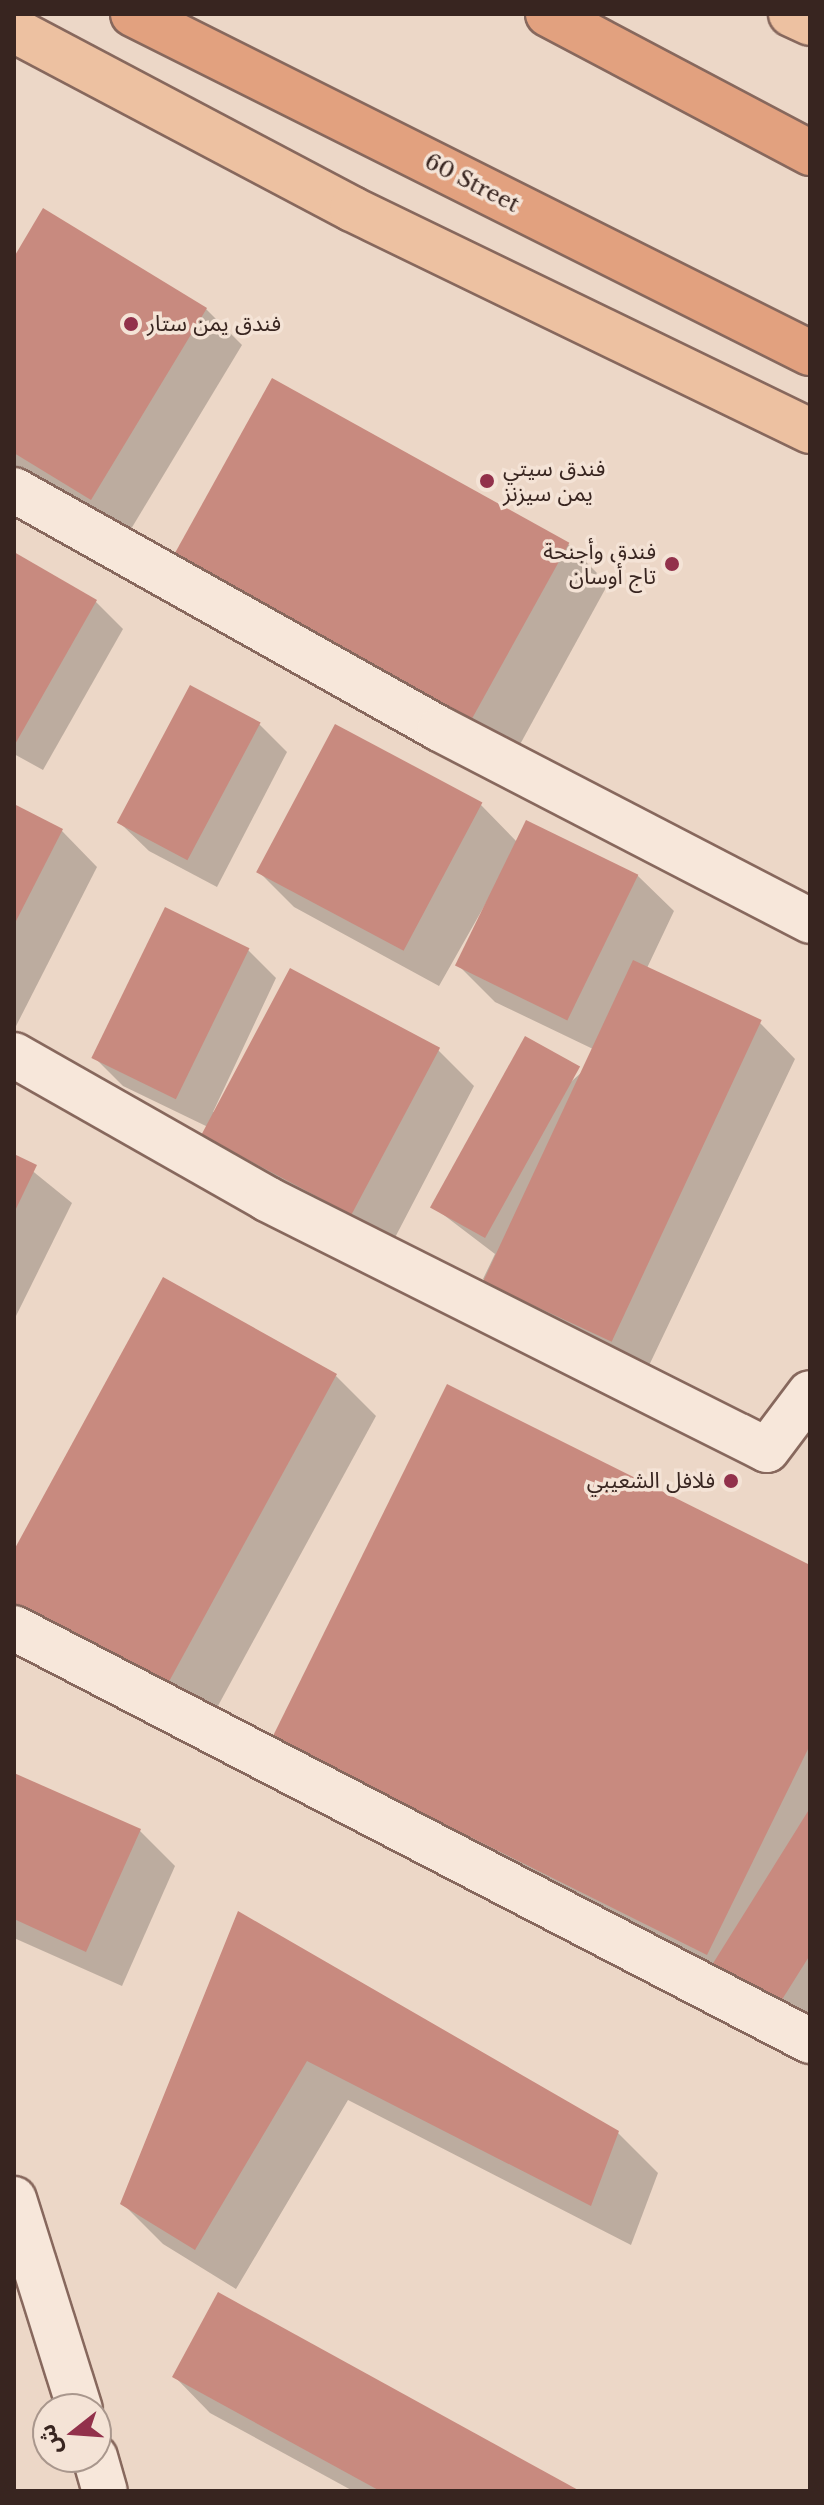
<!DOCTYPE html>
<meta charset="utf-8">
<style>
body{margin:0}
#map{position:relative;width:824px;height:2505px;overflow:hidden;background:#ecd7c7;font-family:"Libre Baskerville","Noto Sans Arabic",serif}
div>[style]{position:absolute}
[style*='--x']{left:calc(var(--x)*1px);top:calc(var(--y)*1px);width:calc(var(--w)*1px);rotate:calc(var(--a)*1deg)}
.shadow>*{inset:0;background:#0003}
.building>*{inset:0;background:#c88a7f;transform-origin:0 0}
.roads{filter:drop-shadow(2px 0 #87685d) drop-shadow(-2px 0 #87685d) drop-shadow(0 2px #87685d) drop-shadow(0 -2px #87685d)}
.minor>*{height:44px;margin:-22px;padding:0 22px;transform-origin:22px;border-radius:22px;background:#f7e7da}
.primary>*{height:44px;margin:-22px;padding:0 22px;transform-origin:22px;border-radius:22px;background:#edc1a1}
.trunk>*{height:44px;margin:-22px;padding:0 22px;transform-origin:22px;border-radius:22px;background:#e2a17f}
.dots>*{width:22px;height:22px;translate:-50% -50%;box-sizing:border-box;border:4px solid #f4e3d6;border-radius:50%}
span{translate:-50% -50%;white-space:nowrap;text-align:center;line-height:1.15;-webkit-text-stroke:7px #f4e3d6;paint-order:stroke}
.street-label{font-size:22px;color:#382520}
.poi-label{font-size:22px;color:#382520}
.left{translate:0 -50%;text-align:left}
.right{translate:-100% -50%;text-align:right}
.frame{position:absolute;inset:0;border:16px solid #382520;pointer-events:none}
.north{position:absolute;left:32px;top:2393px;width:80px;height:80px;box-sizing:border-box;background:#f4e3d6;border:2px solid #a9978d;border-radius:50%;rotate:253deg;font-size:22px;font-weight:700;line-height:32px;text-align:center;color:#382520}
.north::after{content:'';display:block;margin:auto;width:28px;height:36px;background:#92314b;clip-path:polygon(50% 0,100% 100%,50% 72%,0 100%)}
</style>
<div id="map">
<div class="shadow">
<i style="clip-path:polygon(14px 261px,206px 309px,242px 345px,128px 534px,14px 465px)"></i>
<i style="clip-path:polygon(568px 544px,608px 584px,512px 759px,218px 596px)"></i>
<i style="clip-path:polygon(14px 554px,96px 602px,123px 629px,43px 770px,14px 754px)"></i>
<i style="clip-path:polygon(259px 724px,287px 752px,217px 887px,149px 851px,121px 824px)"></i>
<i style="clip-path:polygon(481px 805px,517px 842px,526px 822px,638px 876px,674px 911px,647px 968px,760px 1023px,795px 1059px,644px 1376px,519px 1315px,483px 1279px,495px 1254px,432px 1206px,582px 1072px,593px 1049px,495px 1002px,459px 966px,499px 880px,439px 986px,294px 907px,259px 872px)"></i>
<i style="clip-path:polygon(14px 806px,62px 831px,97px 867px,14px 1030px)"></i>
<i style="clip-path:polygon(248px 950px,276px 978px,213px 1112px,438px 1050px,474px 1086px,388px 1251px,240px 1171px,204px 1135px,208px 1127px,123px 1086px,96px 1059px)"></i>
<i style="clip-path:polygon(14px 1156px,72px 1203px,14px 1320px)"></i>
<i style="clip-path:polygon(336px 1376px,376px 1416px,207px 1726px,14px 1611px,14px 1555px)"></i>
<i style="clip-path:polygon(810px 1567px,810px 2026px,275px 1738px)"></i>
<i style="clip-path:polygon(14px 1775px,140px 1831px,175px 1866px,122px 1986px,14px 1938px)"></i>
<i style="clip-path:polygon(239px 1914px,618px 2133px,658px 2173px,631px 2245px,348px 2100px,236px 2289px,163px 2244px,123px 2204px)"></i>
<i style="clip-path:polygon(175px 2377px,576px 2491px,353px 2491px,210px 2413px)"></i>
</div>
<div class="building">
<i style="clip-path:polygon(43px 208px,207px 308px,91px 500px,14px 453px,14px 257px)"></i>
<i style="left:272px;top:378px;width:340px;height:203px;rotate:29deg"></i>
<i style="clip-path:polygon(14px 552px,97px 600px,14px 746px)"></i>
<i style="left:190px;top:685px;width:80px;height:156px;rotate:28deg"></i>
<i style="left:335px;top:724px;width:167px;height:168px;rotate:28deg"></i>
<i style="clip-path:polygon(14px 804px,63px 829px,14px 925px)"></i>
<i style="left:526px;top:820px;width:125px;height:162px;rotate:26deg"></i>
<i style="left:165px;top:907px;width:94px;height:168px;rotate:26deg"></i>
<i style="left:633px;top:960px;width:142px;height:355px;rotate:25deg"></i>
<i style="left:290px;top:968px;width:170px;height:189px;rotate:28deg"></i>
<i style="left:525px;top:1036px;width:63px;height:196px;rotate:29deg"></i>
<i style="clip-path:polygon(14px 1154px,37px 1165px,14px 1213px)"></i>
<i style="clip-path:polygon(163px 1277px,337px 1374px,166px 1687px,14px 1604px,14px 1550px)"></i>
<i style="clip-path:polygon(447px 1384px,810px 1565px,810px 1745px,707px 1955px,272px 1738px)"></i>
<i style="clip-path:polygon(14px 1773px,141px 1829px,86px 1952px,14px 1919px)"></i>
<i style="clip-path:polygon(810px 1808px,810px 1955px,778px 2006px,712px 1965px)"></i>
<i style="clip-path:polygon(238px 1911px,619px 2131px,591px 2206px,307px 2061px,195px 2250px,120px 2204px)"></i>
<i style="clip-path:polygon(218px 2292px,580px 2491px,380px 2491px,172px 2377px)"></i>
</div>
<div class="roads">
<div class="minor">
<i style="--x:14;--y:490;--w:488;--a:29.3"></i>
<i style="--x:440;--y:729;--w:417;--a:27.4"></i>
<i style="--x:14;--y:1055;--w:291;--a:29.6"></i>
<i style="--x:267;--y:1199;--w:559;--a:26.66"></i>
<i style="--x:767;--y:1450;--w:71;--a:-53"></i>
<i style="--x:14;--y:1628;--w:897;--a:27.42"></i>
<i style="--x:14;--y:2199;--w:220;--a:72.6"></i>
<i style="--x:95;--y:2457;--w:35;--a:74"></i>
</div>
<div class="primary">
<i style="--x:791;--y:14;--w:21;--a:25"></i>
<i style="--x:14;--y:30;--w:382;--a:27.9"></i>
<i style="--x:352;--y:209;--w:509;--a:25.86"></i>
</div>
<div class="trunk">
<i style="--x:133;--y:14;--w:757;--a:26.6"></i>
<i style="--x:548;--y:14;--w:297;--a:27.9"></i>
</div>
</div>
<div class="dots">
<i style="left:131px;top:324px;background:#92314b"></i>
<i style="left:487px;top:481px;background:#92314b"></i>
<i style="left:672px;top:564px;background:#92314b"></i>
<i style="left:731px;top:1481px;background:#92314b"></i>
</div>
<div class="street-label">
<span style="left:472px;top:183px;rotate:27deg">60 Street</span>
</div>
<div class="poi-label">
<span class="left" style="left:147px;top:324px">فندق يمن ستار</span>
<span class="left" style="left:503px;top:481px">فندق سيتي<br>يمن سيزنز</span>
<span class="right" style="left:656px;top:564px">فندق وأجنحة<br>تاج أوسان</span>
<span class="right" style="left:715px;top:1481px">فلافل الشعيبي</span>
</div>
<div class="frame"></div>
<div class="north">ش</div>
</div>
